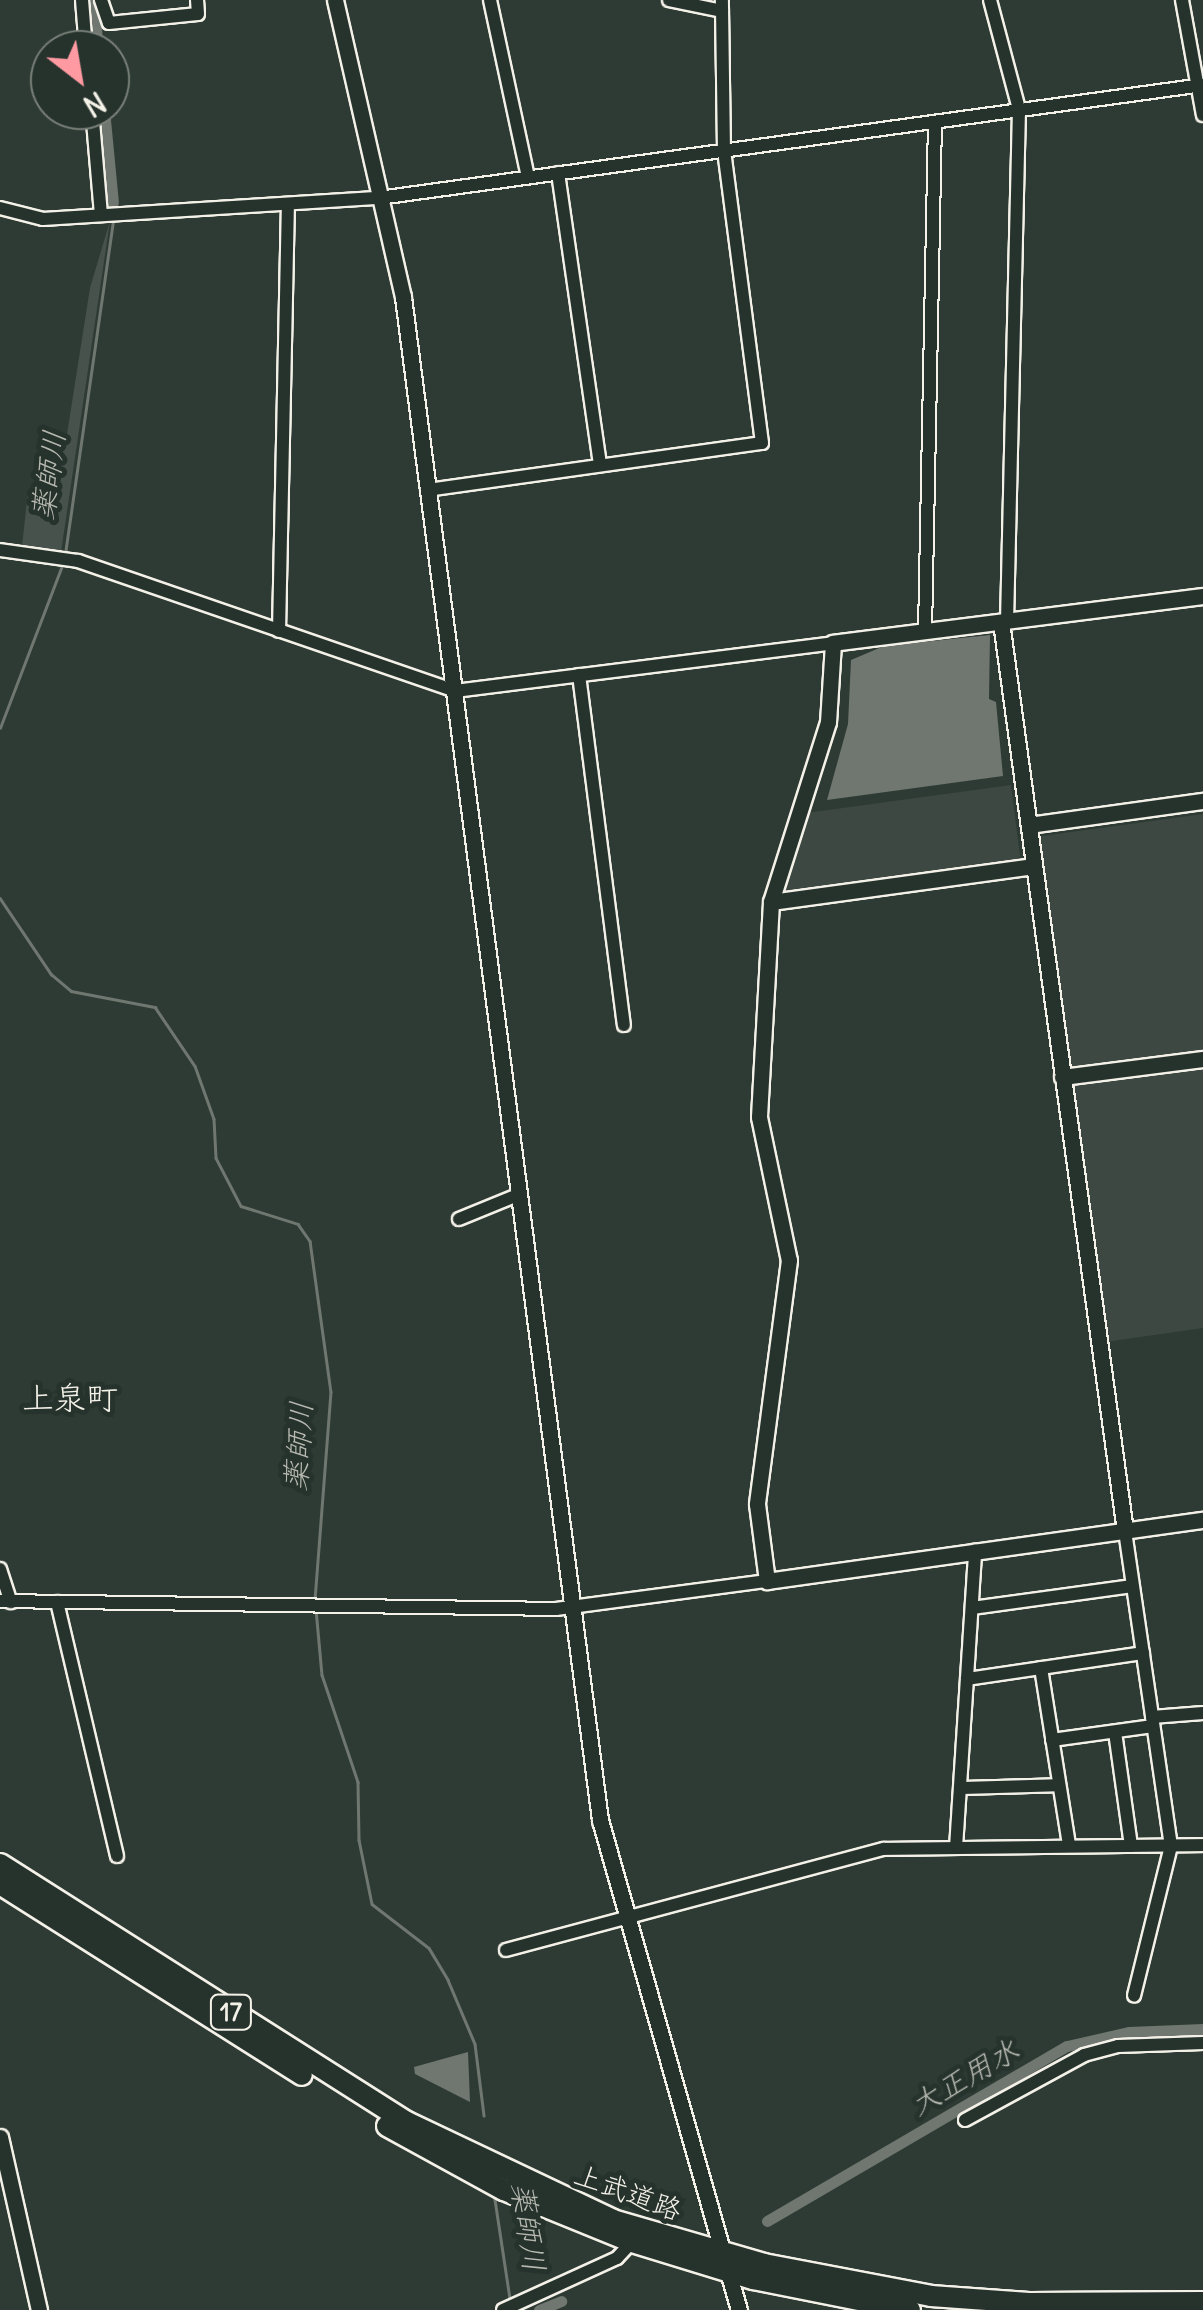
<!DOCTYPE html>
<meta charset="utf-8">
<style>
body{margin:0}
#map{position:relative;width:1203px;height:2310px;overflow:hidden;background:#2e3b34;font-family:Delius,"Klee One",sans-serif}
div>[style]{position:absolute}
[style*='--x']{left:calc(var(--x)*1px);top:calc(var(--y)*1px);width:calc(var(--w)*1px);rotate:calc(var(--a)*1deg)}
.built>*{inset:0;background:#3c4841}
.green>*{inset:0;background:#48524c}
.water>*{inset:0;background:#6f7770}
.stream>*{height:2.5px;margin:-1.25px;padding:0 1.25px;transform-origin:1.25px;border-radius:1.25px;background:#6f7770}
.canal>*{height:11px;margin:-5.5px;padding:0 5.5px;transform-origin:5.5px;border-radius:5.5px;background:#6f7770}
.river>*{height:18px;margin:-9px;padding:0 9px;transform-origin:9px;border-radius:9px;background:#6f7770}
.roads{filter:drop-shadow(2px 0 #f4f1e8) drop-shadow(-2px 0 #f4f1e8) drop-shadow(0 2px #f4f1e8) drop-shadow(0 -2px #f4f1e8)}
.minor>*{height:12px;margin:-6px;padding:0 6px;transform-origin:6px;border-radius:6px;background:#26332d}
.tertiary>*{height:15px;margin:-7.5px;padding:0 7.5px;transform-origin:7.5px;border-radius:7.5px;background:#26332d}
.trunk>*{height:20px;margin:-10px;padding:0 10px;transform-origin:10px;border-radius:10px;background:#26332d}
span{translate:-50% -50%;white-space:nowrap;text-align:center;line-height:1.15;-webkit-text-stroke:10px #26332d;paint-order:stroke}
.shield-label span{padding:2px 8px;background:#26332d;border:2px solid;border-radius:8px;-webkit-text-stroke-width:0}
.shield-label{font-size:25px;color:#f4f1e8;font-weight:700}
.street-label{font-size:28px;color:#f4f1e8}
.water-label{font-size:30px;color:#b8bab2;font-style:italic}
.quarter-label{font-size:32px;color:#f4f1e8}
.north{position:absolute;left:30px;top:30px;width:100px;height:100px;box-sizing:border-box;background:#26332d;border:2px solid #787f78;border-radius:50%;rotate:149deg;font-size:28px;font-weight:700;line-height:40px;text-align:center;color:#f4f1e8}
.north::after{content:'';display:block;margin:auto;width:35px;height:45px;background:#ff9aa2;clip-path:polygon(50% 0,100% 100%,50% 72%,0 100%)}
</style>
<div id="map">
<div class="built">
<i style="clip-path:polygon(1011px 785px,1020px 856px,1015px 862px,784px 895px,779px 890px,806px 813px)"></i>
<i style="clip-path:polygon(1203px 814px,1203px 1053px,1074px 1069px,1067px 1064px,1037px 842px,1042px 836px)"></i>
<i style="clip-path:polygon(1203px 1065px,1203px 1328px,1105px 1342px,1070px 1090px,1075px 1082px)"></i>
</div>
<div class="green">
<i style="clip-path:polygon(110px 221px,61px 552px,22px 546px,28px 492px,65px 447px,90px 288px)"></i>
</div>
<div class="water">
<i style="clip-path:polygon(990px 635px,989px 699px,996px 702px,1003px 776px,827px 800px,848px 724px,851px 660px,884px 646px)"></i>
<i style="clip-path:polygon(468px 2052px,470px 2102px,415px 2074px,414px 2067px)"></i>
</div>
<div class="stream">
<i style="--x:65;--y:554;--w:336;--a:-81.8"></i>
<i style="--x:0;--y:728;--w:173;--a:-69.1"></i>
<i style="--x:0;--y:898;--w:92;--a:56.1"></i>
<i style="--x:51;--y:974;--w:26;--a:40"></i>
<i style="--x:71;--y:991;--w:86;--a:10.8"></i>
<i style="--x:155;--y:1007;--w:71;--a:55.9"></i>
<i style="--x:195;--y:1066;--w:56;--a:70.3"></i>
<i style="--x:214;--y:1119;--w:39;--a:87"></i>
<i style="--x:216;--y:1158;--w:54;--a:62.5"></i>
<i style="--x:241;--y:1206;--w:60;--a:17.5"></i>
<i style="--x:298;--y:1224;--w:21;--a:55"></i>
<i style="--x:310;--y:1241;--w:152;--a:82.1"></i>
<i style="--x:331;--y:1392;--w:210;--a:94.4"></i>
<i style="--x:316;--y:1609;--w:66;--a:84.8"></i>
<i style="--x:322;--y:1675;--w:113;--a:71.4"></i>
<i style="--x:358;--y:1782;--w:58;--a:89"></i>
<i style="--x:359;--y:1840;--w:65;--a:78.5"></i>
<i style="--x:372;--y:1904;--w:72;--a:37.7"></i>
<i style="--x:429;--y:1948;--w:37;--a:59"></i>
<i style="--x:448;--y:1980;--w:69;--a:67.1"></i>
<i style="--x:475;--y:2044;--w:72;--a:82.8"></i>
<i style="--x:494;--y:2193;--w:107;--a:81.4"></i>
</div>
<div class="canal">
<i style="--x:767;--y:2221;--w:347;--a:-30.3"></i>
<i style="--x:1067;--y:2046;--w:64;--a:-12.7"></i>
<i style="--x:1129;--y:2032;--w:74;--a:-2.3"></i>
<i style="--x:539;--y:2310;--w:24;--a:-22"></i>
</div>
<div class="river">
<i style="--x:90;--y:0;--w:50;--a:84.3"></i>
<i style="--x:101;--y:110;--w:93;--a:84.5"></i>
</div>
<div class="roads">
<div class="minor">
<i style="--x:82;--y:0;--w:50;--a:85.4"></i>
<i style="--x:101;--y:0;--w:24;--a:71"></i>
<i style="--x:109;--y:23;--w:89;--a:-5.8"></i>
<i style="--x:198;--y:14;--w:14;--a:-94"></i>
<i style="--x:490;--y:0;--w:181;--a:77.9"></i>
<i style="--x:669;--y:0;--w:54;--a:11.7"></i>
<i style="--x:990;--y:0;--w:113;--a:75.1"></i>
<i style="--x:1019;--y:109;--w:513;--a:91.34"></i>
<i style="--x:1182;--y:0;--w:117;--a:79.7"></i>
<i style="--x:92;--y:110;--w:104;--a:85.1"></i>
<i style="--x:558;--y:173;--w:295;--a:81.8"></i>
<i style="--x:0;--y:208;--w:44;--a:14.3"></i>
<i style="--x:43;--y:219;--w:337;--a:-3.6"></i>
<i style="--x:379;--y:198;--w:832;--a:-7.81"></i>
<i style="--x:427;--y:490;--w:338;--a:-8"></i>
<i style="--x:762;--y:443;--w:294;--a:-97.4"></i>
<i style="--x:724;--y:151;--w:151;--a:-90.8"></i>
<i style="--x:0;--y:550;--w:79;--a:8"></i>
<i style="--x:78;--y:561;--w:399;--a:19"></i>
<i style="--x:455;--y:691;--w:381;--a:-7.2"></i>
<i style="--x:279;--y:631;--w:426;--a:-88.8"></i>
<i style="--x:925;--y:632;--w:510;--a:-88.88"></i>
<i style="--x:579;--y:675;--w:353;--a:82.7"></i>
<i style="--x:459;--y:1219;--w:66;--a:-22.3"></i>
<i style="--x:1125;--y:1531;--w:318;--a:81.7"></i>
<i style="--x:1171;--y:1846;--w:154;--a:103.9"></i>
<i style="--x:0;--y:1569;--w:35;--a:72"></i>
<i style="--x:0;--y:1601;--w:556;--a:0.82"></i>
<i style="--x:556;--y:1609;--w:213;--a:-7.6"></i>
<i style="--x:57;--y:1602;--w:261;--a:76.7"></i>
<i style="--x:972;--y:1608;--w:162;--a:-7.8"></i>
<i style="--x:1041;--y:1668;--w:179;--a:81"></i>
<i style="--x:967;--y:1679;--w:178;--a:-8.4"></i>
<i style="--x:1152;--y:1717;--w:51;--a:-4.5"></i>
<i style="--x:1115;--y:1732;--w:115;--a:82"></i>
<i style="--x:1052;--y:1740;--w:102;--a:-7.9"></i>
<i style="--x:960;--y:1788;--w:99;--a:-1.7"></i>
<i style="--x:956;--y:1848;--w:298;--a:-86.3"></i>
<i style="--x:506;--y:1950;--w:391;--a:-15"></i>
<i style="--x:884;--y:1849;--w:319;--a:-0.7"></i>
<i style="--x:965;--y:2120;--w:136;--a:-28.6"></i>
<i style="--x:1084;--y:2055;--w:35;--a:-15"></i>
<i style="--x:1118;--y:2046;--w:85;--a:-2"></i>
<i style="--x:503;--y:2310;--w:125;--a:-24.5"></i>
<i style="--x:617;--y:2258;--w:22;--a:-47"></i>
</div>
<div class="tertiary">
<i style="--x:335;--y:0;--w:305;--a:77.1"></i>
<i style="--x:403;--y:297;--w:1536;--a:82.63"></i>
<i style="--x:600;--y:1820;--w:509;--a:74.16"></i>
<i style="--x:1203;--y:596;--w:373;--a:172.8"></i>
<i style="--x:833;--y:643;--w:79;--a:93.6"></i>
<i style="--x:828;--y:722;--w:189;--a:107.6"></i>
<i style="--x:771;--y:902;--w:215;--a:93.2"></i>
<i style="--x:759;--y:1117;--w:146;--a:78.2"></i>
<i style="--x:789;--y:1260;--w:246;--a:97.5"></i>
<i style="--x:757;--y:1504;--w:78;--a:82.6"></i>
<i style="--x:767;--y:1581;--w:440;--a:-8"></i>
<i style="--x:1001;--y:622;--w:917;--a:82.23"></i>
<i style="--x:1029;--y:825;--w:176;--a:-7.9"></i>
<i style="--x:771;--y:902;--w:265;--a:-7.8"></i>
<i style="--x:1062;--y:1077;--w:142;--a:-7.3"></i>
<i style="--x:0;--y:2137;--w:177;--a:77.3"></i>
</div>
<div class="trunk">
<i style="--x:0;--y:1864;--w:482;--a:32.4"></i>
<i style="--x:407;--y:2122;--w:228;--a:25.4"></i>
<i style="--x:613;--y:2220;--w:157;--a:16.2"></i>
<i style="--x:764;--y:2264;--w:170;--a:10.8"></i>
<i style="--x:931;--y:2296;--w:98;--a:4.1"></i>
<i style="--x:1029;--y:2303;--w:174;--a:-0.3"></i>
<i style="--x:0;--y:1884;--w:357;--a:32.3"></i>
<i style="--x:387;--y:2126;--w:133;--a:28.7"></i>
<i style="--x:504;--y:2190;--w:138;--a:22.1"></i>
<i style="--x:632;--y:2242;--w:127;--a:17"></i>
<i style="--x:753;--y:2279;--w:160;--a:11.2"></i>
</div>
</div>
<div class="shield-label">
<span style="left:231px;top:2012px">17</span>
</div>
<div class="street-label">
<span style="left:628px;top:2192px;rotate:20deg">上武道路</span>
</div>
<div class="water-label">
<span style="left:48px;top:475px;rotate:-82deg">薬師川</span>
<span style="left:298px;top:1446px;rotate:-86deg">薬師川</span>
<span style="left:964px;top:2077px;rotate:-30deg">大正用水</span>
<span style="left:529px;top:2227px;rotate:82deg">薬師川</span>
</div>
<div class="quarter-label">
<span style="left:70px;top:1398px">上泉町</span>
</div>
<div class="north">N</div>
</div>
